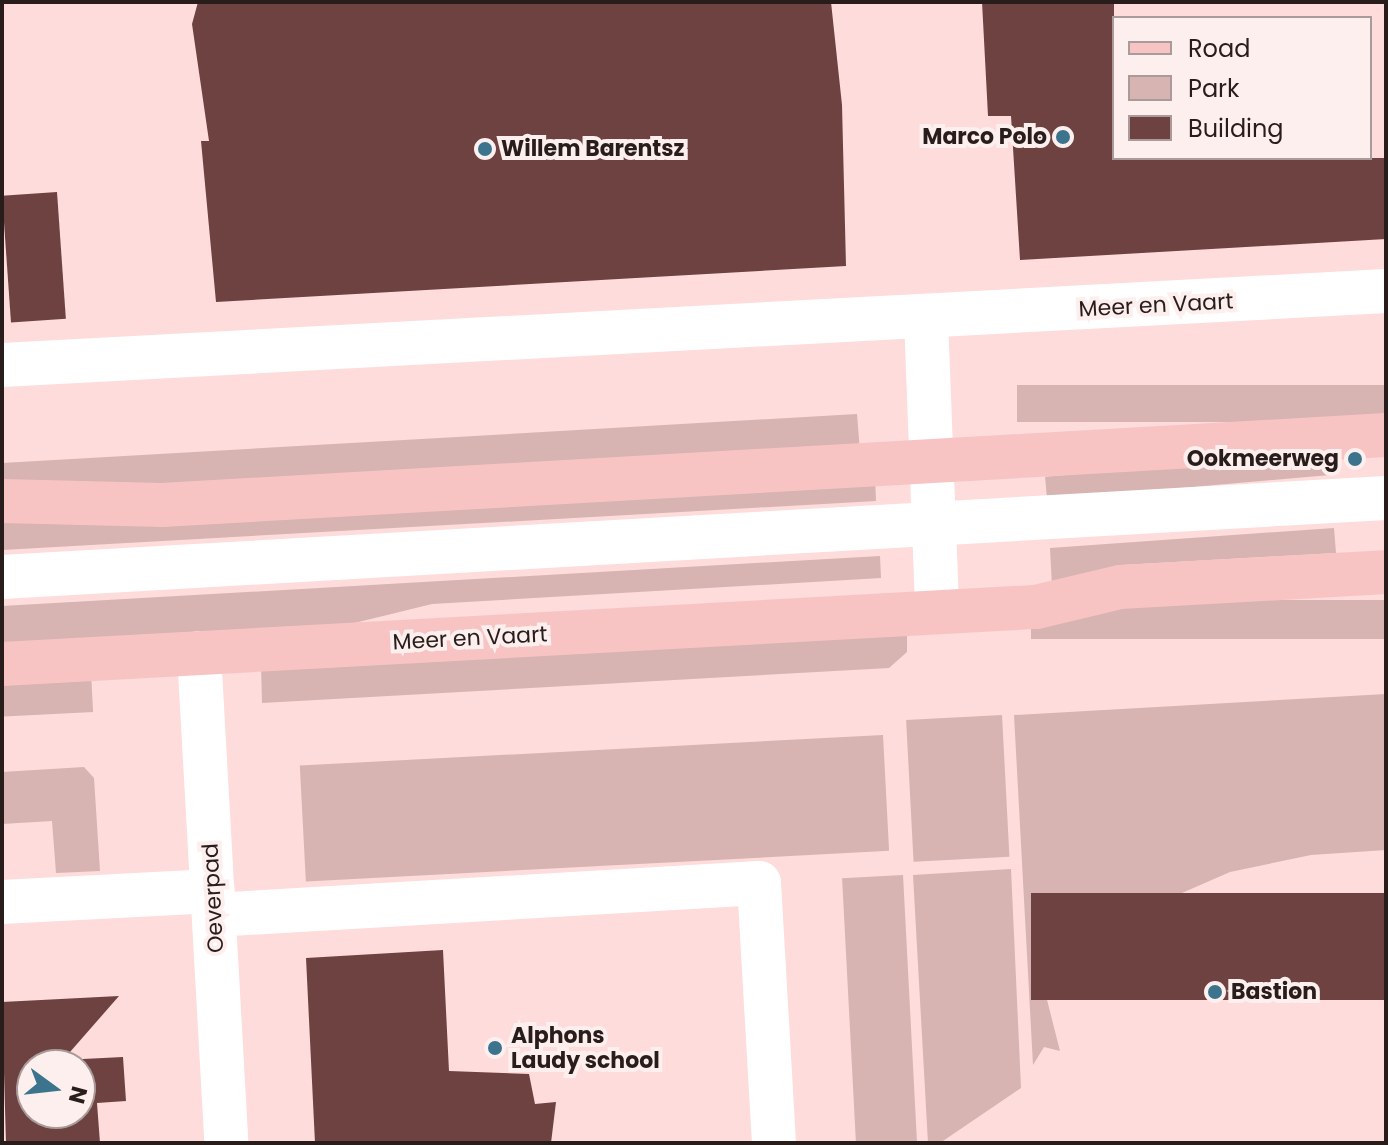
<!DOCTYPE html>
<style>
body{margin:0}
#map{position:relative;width:1388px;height:1145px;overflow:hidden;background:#fddcdb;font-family:Poppins,sans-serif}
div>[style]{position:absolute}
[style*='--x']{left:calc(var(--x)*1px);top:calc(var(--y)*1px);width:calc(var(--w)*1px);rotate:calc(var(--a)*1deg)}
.green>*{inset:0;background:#d7b3b1;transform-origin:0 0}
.building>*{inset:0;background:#6d4241;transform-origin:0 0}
.minor>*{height:44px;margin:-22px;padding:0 22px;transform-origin:22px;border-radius:22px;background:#fff}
.major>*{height:44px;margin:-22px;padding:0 22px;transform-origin:22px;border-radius:22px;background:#f8c4c3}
.dots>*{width:22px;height:22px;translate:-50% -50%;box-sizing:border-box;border:4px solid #fcefee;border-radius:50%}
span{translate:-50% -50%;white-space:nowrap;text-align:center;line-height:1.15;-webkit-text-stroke:8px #fcefee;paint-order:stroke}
.poi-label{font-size:22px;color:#291d1c;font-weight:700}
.right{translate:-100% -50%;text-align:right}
.left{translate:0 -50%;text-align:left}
.street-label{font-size:22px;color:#291d1c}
.frame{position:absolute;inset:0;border:4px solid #291d1c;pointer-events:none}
.legend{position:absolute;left:1112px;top:16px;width:260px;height:144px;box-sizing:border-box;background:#fcefee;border:2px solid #a89b9a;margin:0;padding:10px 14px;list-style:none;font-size:24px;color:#291d1c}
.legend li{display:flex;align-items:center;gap:16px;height:40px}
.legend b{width:40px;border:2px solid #a89b9a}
.north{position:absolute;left:16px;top:1049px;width:80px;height:80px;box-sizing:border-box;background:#fcefee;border:2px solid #a89b9a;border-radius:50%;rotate:105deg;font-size:22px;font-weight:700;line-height:32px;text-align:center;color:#291d1c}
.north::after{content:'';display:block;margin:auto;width:28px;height:36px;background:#3c748e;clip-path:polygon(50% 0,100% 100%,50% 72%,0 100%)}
</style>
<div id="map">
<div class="green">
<i style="left:1386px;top:385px;width:37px;height:369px;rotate:90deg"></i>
<i style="clip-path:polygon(857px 414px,860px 452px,161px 491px,2px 487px,2px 463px)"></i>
<i style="left:1328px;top:452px;width:23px;height:284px;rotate:85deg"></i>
<i style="clip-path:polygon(875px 478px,876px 501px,2px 550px,2px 514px)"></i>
<i style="clip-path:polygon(1334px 528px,1336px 553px,1122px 565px,1052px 587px,1050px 548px)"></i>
<i style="clip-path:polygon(880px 556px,881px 578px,432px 604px,334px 628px,2px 652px,2px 606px)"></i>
<i style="left:1386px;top:600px;width:39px;height:355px;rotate:90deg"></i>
<i style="clip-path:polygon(907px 632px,907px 652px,889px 668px,262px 703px,261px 663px)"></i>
<i style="left:91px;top:672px;width:40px;height:89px;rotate:87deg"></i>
<i style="clip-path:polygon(1386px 694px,1386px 850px,1311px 855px,1230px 872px,1088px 934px,1032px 973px,1043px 984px,1060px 1051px,1044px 1047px,1033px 1065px,1014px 715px)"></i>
<i style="left:1002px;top:715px;width:142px;height:96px;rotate:87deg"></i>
<i style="left:883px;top:735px;width:116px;height:584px;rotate:87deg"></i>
<i style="clip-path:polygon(84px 767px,94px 778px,100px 871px,56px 873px,52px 821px,2px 824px,2px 772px)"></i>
<i style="clip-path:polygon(1011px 869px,1021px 1088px,940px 1143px,928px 1143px,913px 875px)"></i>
<i style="left:903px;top:875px;width:268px;height:61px;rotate:87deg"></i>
</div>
<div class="building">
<i style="clip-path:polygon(198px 2px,831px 2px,842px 105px,846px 266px,216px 302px,201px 141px,209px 141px,192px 24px)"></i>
<i style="clip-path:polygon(982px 2px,1114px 2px,1114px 158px,1386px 158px,1386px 239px,1020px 260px,1011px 116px,988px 116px)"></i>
<i style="left:57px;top:192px;width:127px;height:55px;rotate:86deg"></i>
<i style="left:1386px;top:893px;width:107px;height:355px;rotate:90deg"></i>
<i style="clip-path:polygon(443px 950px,449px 1071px,529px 1074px,535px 1104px,556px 1102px,551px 1143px,315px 1143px,306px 958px)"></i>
<i style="clip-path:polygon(evenodd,119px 996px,63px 1060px,123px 1057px,126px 1101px,97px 1103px,100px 1143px,6px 1143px,2px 1002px,119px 996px,32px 1065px,80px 1065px,80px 1113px,32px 1113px,32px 1065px)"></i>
</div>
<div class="minor">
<i style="--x:926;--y:319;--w:293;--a:87.8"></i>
<i style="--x:2;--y:365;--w:1386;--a:-3.06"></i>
<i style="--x:2;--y:577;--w:1386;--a:-3.27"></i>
<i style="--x:199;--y:653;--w:491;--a:86.8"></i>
<i style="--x:2;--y:902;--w:211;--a:-3"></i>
<i style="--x:214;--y:915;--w:546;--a:-3.36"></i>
<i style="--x:759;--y:883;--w:260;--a:86.7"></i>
</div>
<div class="major">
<i style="--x:2;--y:501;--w:160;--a:1.4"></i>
<i style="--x:162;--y:505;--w:1226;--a:-3.27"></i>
<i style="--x:2;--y:664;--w:1036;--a:-3.16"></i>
<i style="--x:1036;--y:607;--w:86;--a:-13.4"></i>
<i style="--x:1120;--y:587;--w:266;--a:-3.2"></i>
</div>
<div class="dots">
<i style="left:1063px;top:137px;background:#3c748e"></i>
<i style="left:485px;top:149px;background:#3c748e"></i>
<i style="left:1355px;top:459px;background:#3c748e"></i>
<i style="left:1215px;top:992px;background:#3c748e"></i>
<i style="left:495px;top:1048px;background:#3c748e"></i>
</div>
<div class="poi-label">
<span class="right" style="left:1047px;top:137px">Marco Polo</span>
<span class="left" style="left:501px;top:149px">Willem Barentsz</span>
<span class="right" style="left:1339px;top:459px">Ookmeerweg</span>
<span class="left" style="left:1231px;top:992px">Bastion</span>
<span class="left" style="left:511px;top:1048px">Alphons<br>Laudy school</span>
</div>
<div class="street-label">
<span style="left:1156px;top:305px;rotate:-3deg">Meer en Vaart</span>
<span style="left:470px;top:638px;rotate:-3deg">Meer en Vaart</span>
<span style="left:213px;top:898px;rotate:-93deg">Oeverpad</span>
</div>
<div class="frame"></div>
<ul class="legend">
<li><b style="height:10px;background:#f8c4c3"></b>Road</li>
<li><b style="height:22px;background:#d7b3b1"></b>Park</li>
<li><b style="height:22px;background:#6d4241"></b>Building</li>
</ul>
<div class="north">N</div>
</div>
